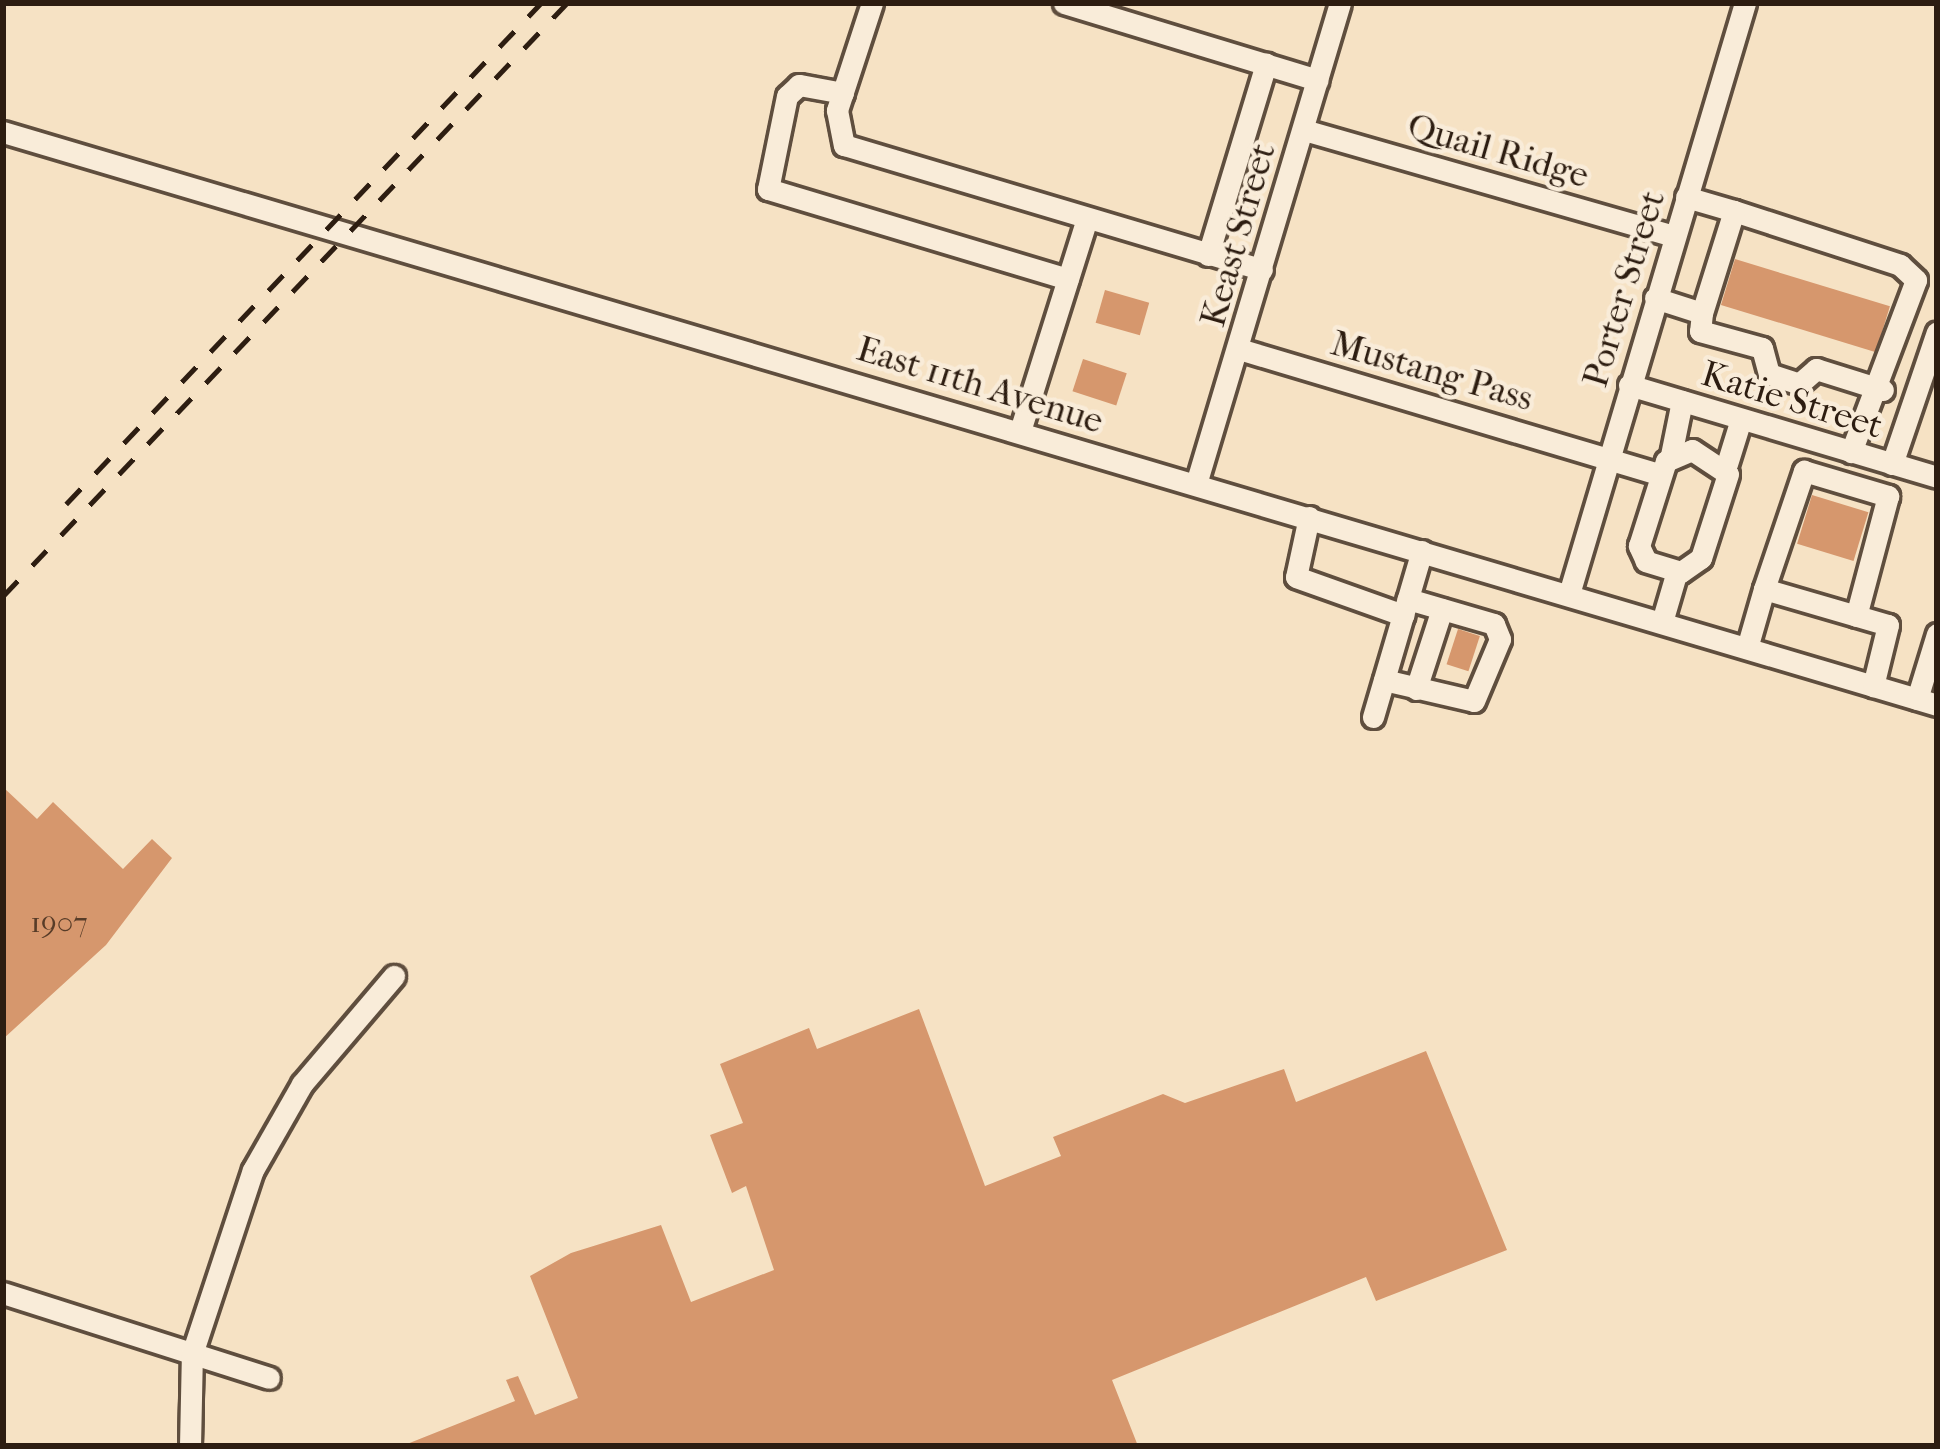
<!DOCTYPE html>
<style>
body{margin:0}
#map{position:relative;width:1940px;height:1449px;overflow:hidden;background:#f6e2c4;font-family:"IM FELL French Canon",serif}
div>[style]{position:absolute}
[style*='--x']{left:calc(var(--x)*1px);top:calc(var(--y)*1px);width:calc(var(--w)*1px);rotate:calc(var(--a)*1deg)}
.building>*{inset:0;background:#d6976d;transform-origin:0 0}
.roads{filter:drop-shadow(3px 0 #5f4e3e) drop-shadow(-3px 0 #5f4e3e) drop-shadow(0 3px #5f4e3e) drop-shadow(0 -3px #5f4e3e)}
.minor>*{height:21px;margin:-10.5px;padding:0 10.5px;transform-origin:10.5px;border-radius:10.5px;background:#f9ecd9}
.rail>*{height:4.5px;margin-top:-2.25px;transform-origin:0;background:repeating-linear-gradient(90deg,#2d1d11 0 21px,transparent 0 42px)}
span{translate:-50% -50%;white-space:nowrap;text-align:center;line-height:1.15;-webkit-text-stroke:9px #f9ecd9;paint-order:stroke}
.number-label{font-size:30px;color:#573c28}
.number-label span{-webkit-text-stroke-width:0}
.street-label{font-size:36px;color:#2d1d11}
.frame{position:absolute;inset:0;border:6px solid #2d1d11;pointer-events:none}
</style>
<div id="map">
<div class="building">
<i style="left:1735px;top:259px;width:162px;height:48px;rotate:17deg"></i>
<i style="left:1105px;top:290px;width:46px;height:34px;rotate:16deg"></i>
<i style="left:1083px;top:359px;width:46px;height:34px;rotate:18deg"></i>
<i style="left:1812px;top:495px;width:59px;height:51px;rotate:17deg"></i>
<i style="left:1458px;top:629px;width:23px;height:37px;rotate:18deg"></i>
<i style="clip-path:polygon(3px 787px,37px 819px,53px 802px,123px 869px,152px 839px,172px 858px,106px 945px,3px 1039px)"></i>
<i style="clip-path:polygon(919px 1009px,985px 1186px,1061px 1156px,1053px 1137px,1163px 1094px,1185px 1103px,1284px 1069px,1296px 1102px,1426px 1051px,1507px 1250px,1376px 1301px,1366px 1277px,1112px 1380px,1138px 1446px,402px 1446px,515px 1401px,506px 1380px,518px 1376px,535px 1415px,578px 1398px,530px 1276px,571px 1253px,661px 1225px,691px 1302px,774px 1270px,746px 1186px,732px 1193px,710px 1135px,743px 1123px,720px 1064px,809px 1028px,817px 1049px)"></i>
</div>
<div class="roads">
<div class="minor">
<i style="--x:872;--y:3;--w:113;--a:108.1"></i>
<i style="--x:837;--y:110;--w:36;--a:79"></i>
<i style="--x:844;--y:145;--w:436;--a:16.6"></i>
<i style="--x:1064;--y:3;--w:265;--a:16.9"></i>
<i style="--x:843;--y:93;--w:45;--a:-169.7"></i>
<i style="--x:799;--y:85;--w:16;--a:137"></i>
<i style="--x:787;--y:96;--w:95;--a:101.5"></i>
<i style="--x:768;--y:189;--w:313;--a:16.7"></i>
<i style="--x:1304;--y:130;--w:385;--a:16"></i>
<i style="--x:3;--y:132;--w:2017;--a:16.5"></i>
<i style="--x:1734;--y:211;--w:175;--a:18"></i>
<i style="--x:1900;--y:265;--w:22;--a:43"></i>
<i style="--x:1916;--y:280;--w:184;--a:110.7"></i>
<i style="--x:1208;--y:255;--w:200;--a:-73.1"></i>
<i style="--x:1655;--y:298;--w:49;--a:17.7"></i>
<i style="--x:1702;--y:313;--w:107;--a:-72.6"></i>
<i style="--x:1734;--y:211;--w:50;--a:-163.7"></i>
<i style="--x:1702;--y:313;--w:18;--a:96"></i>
<i style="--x:1700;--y:331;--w:64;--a:15.3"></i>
<i style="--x:1762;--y:348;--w:27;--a:75"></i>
<i style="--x:1769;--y:374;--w:32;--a:18"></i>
<i style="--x:1799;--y:384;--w:23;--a:-41"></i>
<i style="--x:1816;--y:369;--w:70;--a:17.4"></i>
<i style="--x:1239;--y:349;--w:438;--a:16.6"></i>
<i style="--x:1629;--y:385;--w:321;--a:16.6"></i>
<i style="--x:1020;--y:431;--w:222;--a:-72.5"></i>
<i style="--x:1692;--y:450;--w:43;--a:33.7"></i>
<i style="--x:1728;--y:474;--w:88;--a:107.8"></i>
<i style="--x:1701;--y:558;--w:24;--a:145"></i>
<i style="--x:1681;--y:572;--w:37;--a:-163"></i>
<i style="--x:1646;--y:561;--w:17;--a:-115"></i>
<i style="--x:1639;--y:546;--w:89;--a:-72.4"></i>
<i style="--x:1666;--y:461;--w:28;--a:-23"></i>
<i style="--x:1671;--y:455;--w:55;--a:-78.5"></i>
<i style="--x:1727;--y:464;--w:47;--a:-72.7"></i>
<i style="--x:1892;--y:464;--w:139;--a:-71.2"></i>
<i style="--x:1196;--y:484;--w:502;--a:-73.33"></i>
<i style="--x:1309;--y:517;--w:61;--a:102.2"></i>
<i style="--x:1296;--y:577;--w:114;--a:19.6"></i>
<i style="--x:1764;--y:589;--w:125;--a:-71.3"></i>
<i style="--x:1804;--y:471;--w:88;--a:16.6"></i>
<i style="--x:1888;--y:496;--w:124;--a:104.9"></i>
<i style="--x:1569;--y:594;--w:617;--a:-73.42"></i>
<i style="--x:1662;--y:622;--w:53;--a:-73.6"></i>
<i style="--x:1747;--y:648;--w:61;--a:-73.9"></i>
<i style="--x:1764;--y:589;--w:129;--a:16.2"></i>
<i style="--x:1888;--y:625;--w:63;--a:103.8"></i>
<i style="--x:1384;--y:680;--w:92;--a:13.1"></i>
<i style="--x:1474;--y:701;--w:67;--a:-67.2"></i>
<i style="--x:1500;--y:639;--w:16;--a:-112"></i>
<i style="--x:1494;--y:624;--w:90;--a:-163.8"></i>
<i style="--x:1416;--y:689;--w:84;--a:-72"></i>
<i style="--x:1917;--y:699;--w:68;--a:-72.9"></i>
<i style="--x:1373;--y:717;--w:173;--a:-73.6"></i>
<i style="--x:3;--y:1293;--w:279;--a:17.7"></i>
<i style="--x:190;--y:1446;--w:92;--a:-88.8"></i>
<i style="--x:192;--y:1354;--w:194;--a:-71.7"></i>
<i style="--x:253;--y:1170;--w:99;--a:-60.3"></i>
<i style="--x:302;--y:1084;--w:142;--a:-49.6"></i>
</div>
</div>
<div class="rail">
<i style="--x:66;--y:504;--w:690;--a:-46.53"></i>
<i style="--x:3;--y:596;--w:818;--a:-46.44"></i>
</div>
<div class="number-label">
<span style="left:59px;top:923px">1907</span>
</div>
<div class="street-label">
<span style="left:1498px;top:151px;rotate:16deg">Quail Ridge</span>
<span style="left:1238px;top:235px;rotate:-74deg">Keast Street</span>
<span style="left:1624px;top:289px;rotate:-73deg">Porter Street</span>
<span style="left:1432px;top:371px;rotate:16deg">Mustang Pass</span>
<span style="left:980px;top:385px;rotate:17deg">East 11th Avenue</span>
<span style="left:1792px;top:400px;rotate:17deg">Katie Street</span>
</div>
<div class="frame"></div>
</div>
